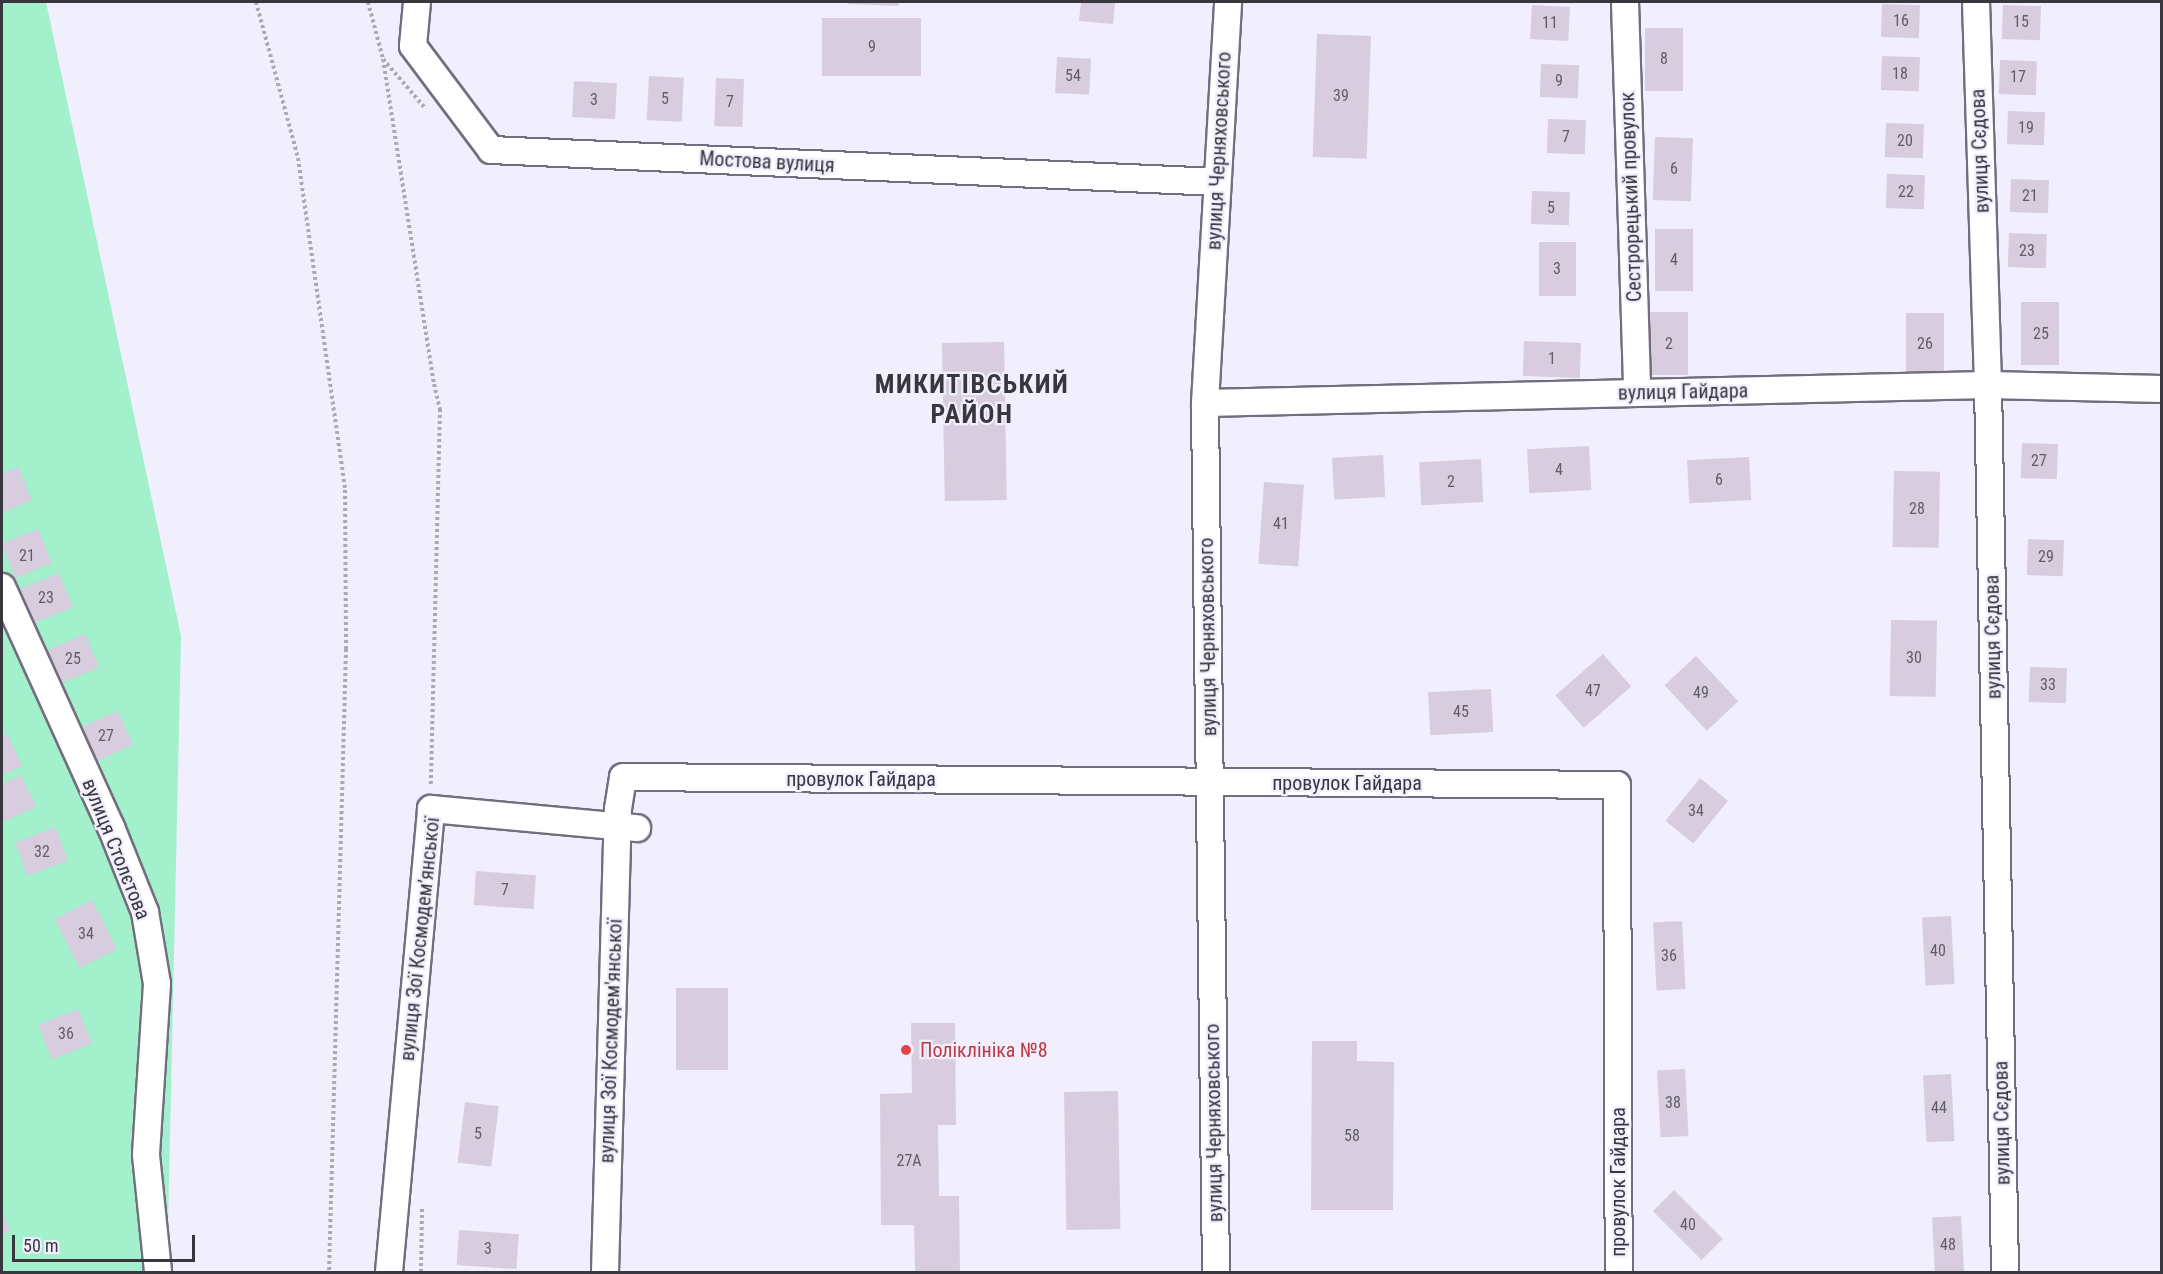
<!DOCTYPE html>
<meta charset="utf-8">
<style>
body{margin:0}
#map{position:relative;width:2163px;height:1274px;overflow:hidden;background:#f1eefd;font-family:"Roboto Condensed",sans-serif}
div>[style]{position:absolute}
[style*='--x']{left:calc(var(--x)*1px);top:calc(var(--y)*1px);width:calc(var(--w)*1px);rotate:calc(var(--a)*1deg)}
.green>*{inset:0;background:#a3f0cc}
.building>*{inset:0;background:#d7cdde;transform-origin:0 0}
.path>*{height:4px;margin-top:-2px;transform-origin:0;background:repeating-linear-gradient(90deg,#aca9b5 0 3px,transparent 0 6px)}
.roads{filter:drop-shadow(2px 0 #736e7f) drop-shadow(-2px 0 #736e7f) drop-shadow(0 2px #736e7f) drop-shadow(0 -2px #736e7f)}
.street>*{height:26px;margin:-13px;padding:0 13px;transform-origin:13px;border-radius:13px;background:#fff}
.dots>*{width:16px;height:16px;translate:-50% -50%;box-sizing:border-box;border:3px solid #f1eefd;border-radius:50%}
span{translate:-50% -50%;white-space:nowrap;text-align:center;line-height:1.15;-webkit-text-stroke:4.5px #f1eefd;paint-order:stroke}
.number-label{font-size:16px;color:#605c66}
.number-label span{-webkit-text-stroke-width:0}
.street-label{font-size:20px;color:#39373e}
.health-label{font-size:20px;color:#be3a42}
.left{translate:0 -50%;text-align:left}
.district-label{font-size:26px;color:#39373e;font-weight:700;letter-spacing:1.5px}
.frame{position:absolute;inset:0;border:3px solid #39373e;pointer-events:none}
.scale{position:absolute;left:12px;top:1235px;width:183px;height:27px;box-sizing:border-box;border:3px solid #39373e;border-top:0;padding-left:8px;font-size:18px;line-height:21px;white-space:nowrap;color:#39373e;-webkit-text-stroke:4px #f1eefd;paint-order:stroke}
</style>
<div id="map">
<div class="green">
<i style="clip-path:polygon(2px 2px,46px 2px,181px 636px,167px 1272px,2px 1272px)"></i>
</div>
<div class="building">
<i style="clip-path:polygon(848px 2px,899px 2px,898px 6px,848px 4px)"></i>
<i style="clip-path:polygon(1081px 2px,1115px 2px,1113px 24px,1079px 21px)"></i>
<i style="left:1882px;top:4px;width:38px;height:33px;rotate:2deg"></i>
<i style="left:1532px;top:5px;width:38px;height:34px;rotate:3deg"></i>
<i style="left:2003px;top:5px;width:38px;height:34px;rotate:2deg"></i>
<i style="left:921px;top:18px;width:58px;height:99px;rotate:90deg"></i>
<i style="left:1645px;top:28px;width:38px;height:63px"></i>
<i style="left:1317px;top:34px;width:54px;height:123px;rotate:2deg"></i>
<i style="left:1882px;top:56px;width:38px;height:34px;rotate:2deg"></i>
<i style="left:1057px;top:57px;width:34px;height:36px;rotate:3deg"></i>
<i style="left:2000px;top:60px;width:37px;height:34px;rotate:2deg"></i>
<i style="left:1541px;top:64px;width:38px;height:33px;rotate:2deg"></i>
<i style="left:649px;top:76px;width:35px;height:44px;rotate:3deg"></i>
<i style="left:716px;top:78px;width:28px;height:48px;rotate:2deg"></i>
<i style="left:574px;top:81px;width:43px;height:36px;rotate:3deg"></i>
<i style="left:2008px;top:111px;width:37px;height:33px;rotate:2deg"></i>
<i style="left:1548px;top:119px;width:38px;height:34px;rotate:2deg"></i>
<i style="left:1886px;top:123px;width:38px;height:34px;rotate:2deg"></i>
<i style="left:1655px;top:137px;width:38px;height:63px;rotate:2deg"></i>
<i style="left:1887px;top:174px;width:38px;height:34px;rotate:2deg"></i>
<i style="left:2011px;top:179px;width:38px;height:33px;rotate:2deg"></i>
<i style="left:1532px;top:191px;width:38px;height:33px;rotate:2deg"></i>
<i style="left:1655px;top:229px;width:38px;height:62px"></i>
<i style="left:2009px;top:233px;width:38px;height:34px;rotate:2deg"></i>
<i style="left:1539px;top:242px;width:37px;height:54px"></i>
<i style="left:2021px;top:302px;width:38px;height:63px"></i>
<i style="left:1650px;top:312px;width:38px;height:63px"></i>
<i style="left:1906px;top:313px;width:38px;height:63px"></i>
<i style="left:1524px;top:341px;width:57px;height:35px;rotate:2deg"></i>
<i style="left:1004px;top:342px;width:158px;height:62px;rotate:89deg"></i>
<i style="left:2022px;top:443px;width:36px;height:35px;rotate:2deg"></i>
<i style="left:1589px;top:446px;width:44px;height:62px;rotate:87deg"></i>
<i style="left:1383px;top:455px;width:42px;height:51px;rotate:87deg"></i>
<i style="left:1749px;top:457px;width:43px;height:62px;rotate:87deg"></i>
<i style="left:1481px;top:459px;width:43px;height:62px;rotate:87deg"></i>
<i style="clip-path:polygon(18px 467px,32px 500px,2px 513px,2px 474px)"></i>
<i style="left:1894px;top:471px;width:46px;height:76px;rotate:1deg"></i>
<i style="left:1264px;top:482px;width:40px;height:82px;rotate:4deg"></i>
<i style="left:38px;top:529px;width:37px;height:39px;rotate:68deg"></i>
<i style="left:2028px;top:539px;width:36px;height:36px;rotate:2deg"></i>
<i style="left:59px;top:573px;width:37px;height:42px;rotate:68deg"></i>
<i style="left:1891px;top:620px;width:46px;height:76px;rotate:1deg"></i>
<i style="left:85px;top:634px;width:36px;height:41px;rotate:67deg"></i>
<i style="left:1603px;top:654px;width:43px;height:63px;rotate:49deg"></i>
<i style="left:1696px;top:656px;width:62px;height:43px;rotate:47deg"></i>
<i style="left:2030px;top:667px;width:37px;height:35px;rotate:2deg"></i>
<i style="left:1491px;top:689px;width:43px;height:63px;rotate:87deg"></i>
<i style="left:118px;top:711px;width:37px;height:42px;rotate:66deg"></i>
<i style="clip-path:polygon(7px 734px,22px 766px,2px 775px,2px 736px)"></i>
<i style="clip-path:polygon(21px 775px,36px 807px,2px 822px,2px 784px)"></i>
<i style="left:1700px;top:778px;width:36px;height:55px;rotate:39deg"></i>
<i style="left:55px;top:827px;width:36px;height:43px;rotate:69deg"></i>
<i style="left:476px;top:871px;width:60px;height:34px;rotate:4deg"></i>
<i style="left:92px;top:900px;width:55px;height:42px;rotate:63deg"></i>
<i style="left:1951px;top:916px;width:68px;height:29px;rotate:87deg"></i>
<i style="left:1682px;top:921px;width:68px;height:29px;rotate:87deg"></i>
<i style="left:676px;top:988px;width:52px;height:82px"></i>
<i style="left:78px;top:1009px;width:37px;height:43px;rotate:68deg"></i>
<i style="clip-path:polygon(911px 1023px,955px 1023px,956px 1125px,938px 1125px,939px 1196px,959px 1196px,960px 1272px,915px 1272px,914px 1225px,881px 1225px,880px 1094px,912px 1093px)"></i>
<i style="clip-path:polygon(1312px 1041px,1357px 1041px,1357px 1061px,1394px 1062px,1393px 1210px,1311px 1210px)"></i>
<i style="left:1685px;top:1069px;width:67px;height:28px;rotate:87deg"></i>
<i style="left:1951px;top:1074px;width:67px;height:28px;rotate:87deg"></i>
<i style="left:1118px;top:1091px;width:138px;height:54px;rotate:89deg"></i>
<i style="left:465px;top:1102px;width:34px;height:61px;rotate:7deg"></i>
<i style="left:1674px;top:1190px;width:69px;height:30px;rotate:45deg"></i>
<i style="clip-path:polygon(2px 1210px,10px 1231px,2px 1234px)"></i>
<i style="left:1961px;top:1216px;width:56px;height:29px;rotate:87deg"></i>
<i style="left:459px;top:1230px;width:60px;height:35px;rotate:4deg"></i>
</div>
<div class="path">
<i style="--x:256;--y:2;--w:162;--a:74.9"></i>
<i style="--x:298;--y:158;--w:335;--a:81.9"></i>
<i style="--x:345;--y:490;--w:159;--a:89.6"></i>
<i style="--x:346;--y:649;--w:623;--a:91.56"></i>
<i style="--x:368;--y:2;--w:59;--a:75.3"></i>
<i style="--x:383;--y:59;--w:65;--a:49.4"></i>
<i style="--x:383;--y:59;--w:329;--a:81.1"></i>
<i style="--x:434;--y:384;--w:26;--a:77"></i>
<i style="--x:440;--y:409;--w:377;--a:91.4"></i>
<i style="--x:421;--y:1272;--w:65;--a:-89.1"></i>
</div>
<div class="roads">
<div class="street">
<i style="--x:417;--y:2;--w:44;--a:95.2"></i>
<i style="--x:413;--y:46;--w:130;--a:53.1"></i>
<i style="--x:491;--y:150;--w:727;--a:2.52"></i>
<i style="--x:1625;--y:2;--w:391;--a:88.2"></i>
<i style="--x:1976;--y:2;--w:383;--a:88.2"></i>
<i style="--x:1988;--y:385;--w:887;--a:88.9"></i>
<i style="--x:1205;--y:403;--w:783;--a:-1.32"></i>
<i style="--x:1988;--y:385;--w:174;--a:1.3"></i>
<i style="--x:2;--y:587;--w:264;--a:65.6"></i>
<i style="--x:111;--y:827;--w:92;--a:68.2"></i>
<i style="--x:145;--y:912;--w:73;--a:80.5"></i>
<i style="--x:157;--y:984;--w:171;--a:93.7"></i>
<i style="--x:146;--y:1155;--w:118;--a:84.1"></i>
<i style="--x:389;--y:1272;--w:465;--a:-84.8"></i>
<i style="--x:431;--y:809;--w:207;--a:5.3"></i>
<i style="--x:605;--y:1272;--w:463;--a:-88.4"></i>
<i style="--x:618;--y:809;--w:32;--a:-81"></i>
<i style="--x:623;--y:777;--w:994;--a:0.46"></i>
<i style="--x:1617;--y:785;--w:487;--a:89.8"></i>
<i style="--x:1216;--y:1272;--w:869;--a:-90.73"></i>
<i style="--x:1205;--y:403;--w:402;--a:-86.7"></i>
</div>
</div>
<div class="dots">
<i style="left:906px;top:1050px;background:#e0444e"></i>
</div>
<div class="number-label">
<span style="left:1901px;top:21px">16</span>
<span style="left:2021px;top:22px">15</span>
<span style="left:1550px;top:23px">11</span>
<span style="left:872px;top:47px">9</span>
<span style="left:1664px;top:59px">8</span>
<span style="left:1900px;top:74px">18</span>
<span style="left:1073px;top:76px">54</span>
<span style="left:2018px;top:77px">17</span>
<span style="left:1559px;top:81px">9</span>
<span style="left:1341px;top:96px">39</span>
<span style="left:665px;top:99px">5</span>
<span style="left:594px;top:100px">3</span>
<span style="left:730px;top:102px">7</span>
<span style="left:2026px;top:128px">19</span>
<span style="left:1566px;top:137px">7</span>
<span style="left:1905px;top:141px">20</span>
<span style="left:1674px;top:169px">6</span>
<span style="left:1906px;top:192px">22</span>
<span style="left:2030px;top:196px">21</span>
<span style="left:1551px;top:208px">5</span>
<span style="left:2027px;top:251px">23</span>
<span style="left:1674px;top:260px">4</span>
<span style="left:1557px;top:269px">3</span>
<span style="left:2041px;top:334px">25</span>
<span style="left:1669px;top:344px">2</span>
<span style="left:1925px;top:344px">26</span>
<span style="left:1552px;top:359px">1</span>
<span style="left:2039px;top:461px">27</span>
<span style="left:1559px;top:470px">4</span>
<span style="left:1719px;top:480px">6</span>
<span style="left:1451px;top:482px">2</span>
<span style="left:1917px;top:509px">28</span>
<span style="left:1281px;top:524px">41</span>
<span style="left:27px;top:556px">21</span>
<span style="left:2046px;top:557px">29</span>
<span style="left:46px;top:598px">23</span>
<span style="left:1914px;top:658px">30</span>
<span style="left:73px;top:659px">25</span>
<span style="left:2048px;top:685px">33</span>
<span style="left:1593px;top:691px">47</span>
<span style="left:1701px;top:693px">49</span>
<span style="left:1461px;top:712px">45</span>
<span style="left:106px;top:736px">27</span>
<span style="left:1696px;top:811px">34</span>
<span style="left:42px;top:852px">32</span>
<span style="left:505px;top:890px">7</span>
<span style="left:86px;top:934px">34</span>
<span style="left:1938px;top:951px">40</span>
<span style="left:1669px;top:956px">36</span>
<span style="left:66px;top:1034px">36</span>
<span style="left:1673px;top:1103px">38</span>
<span style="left:1939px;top:1108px">44</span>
<span style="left:478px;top:1134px">5</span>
<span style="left:1352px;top:1136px">58</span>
<span style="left:909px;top:1161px">27А</span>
<span style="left:1688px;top:1225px">40</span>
<span style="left:1948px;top:1245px">48</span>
<span style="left:488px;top:1249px">3</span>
</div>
<div class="street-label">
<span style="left:1219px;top:151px;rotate:-87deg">вулиця Черняховського</span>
<span style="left:1980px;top:151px;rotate:-92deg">вулиця Сєдова</span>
<span style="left:767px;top:162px;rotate:3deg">Мостова вулиця</span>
<span style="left:1631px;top:197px;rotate:-92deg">Сестрорецький провулок</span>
<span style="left:1683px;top:392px;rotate:-1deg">вулиця Гайдара</span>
<span style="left:1208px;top:637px;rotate:-91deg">вулиця Черняховського</span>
<span style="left:1993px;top:637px;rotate:-91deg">вулиця Сєдова</span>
<span style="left:861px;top:779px">провулок Гайдара</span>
<span style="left:1347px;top:783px">провулок Гайдара</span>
<span style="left:116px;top:849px;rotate:68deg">вулиця Столєтова</span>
<span style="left:420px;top:939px;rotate:-84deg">вулиця Зої Космодем’янської</span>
<span style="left:611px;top:1041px;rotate:-88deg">вулиця Зої Космодем'янської</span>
<span style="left:1214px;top:1123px;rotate:-91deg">вулиця Черняховського</span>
<span style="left:2002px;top:1123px;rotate:-91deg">вулиця Сєдова</span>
<span style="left:1618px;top:1182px;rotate:-90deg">провулок Гайдара</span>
</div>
<div class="health-label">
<span class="left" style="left:920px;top:1050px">Поліклініка №8</span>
</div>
<div class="district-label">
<span style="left:972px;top:400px">МИКИТІВСЬКИЙ<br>РАЙОН</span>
</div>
<div class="frame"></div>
<div class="scale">50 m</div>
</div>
